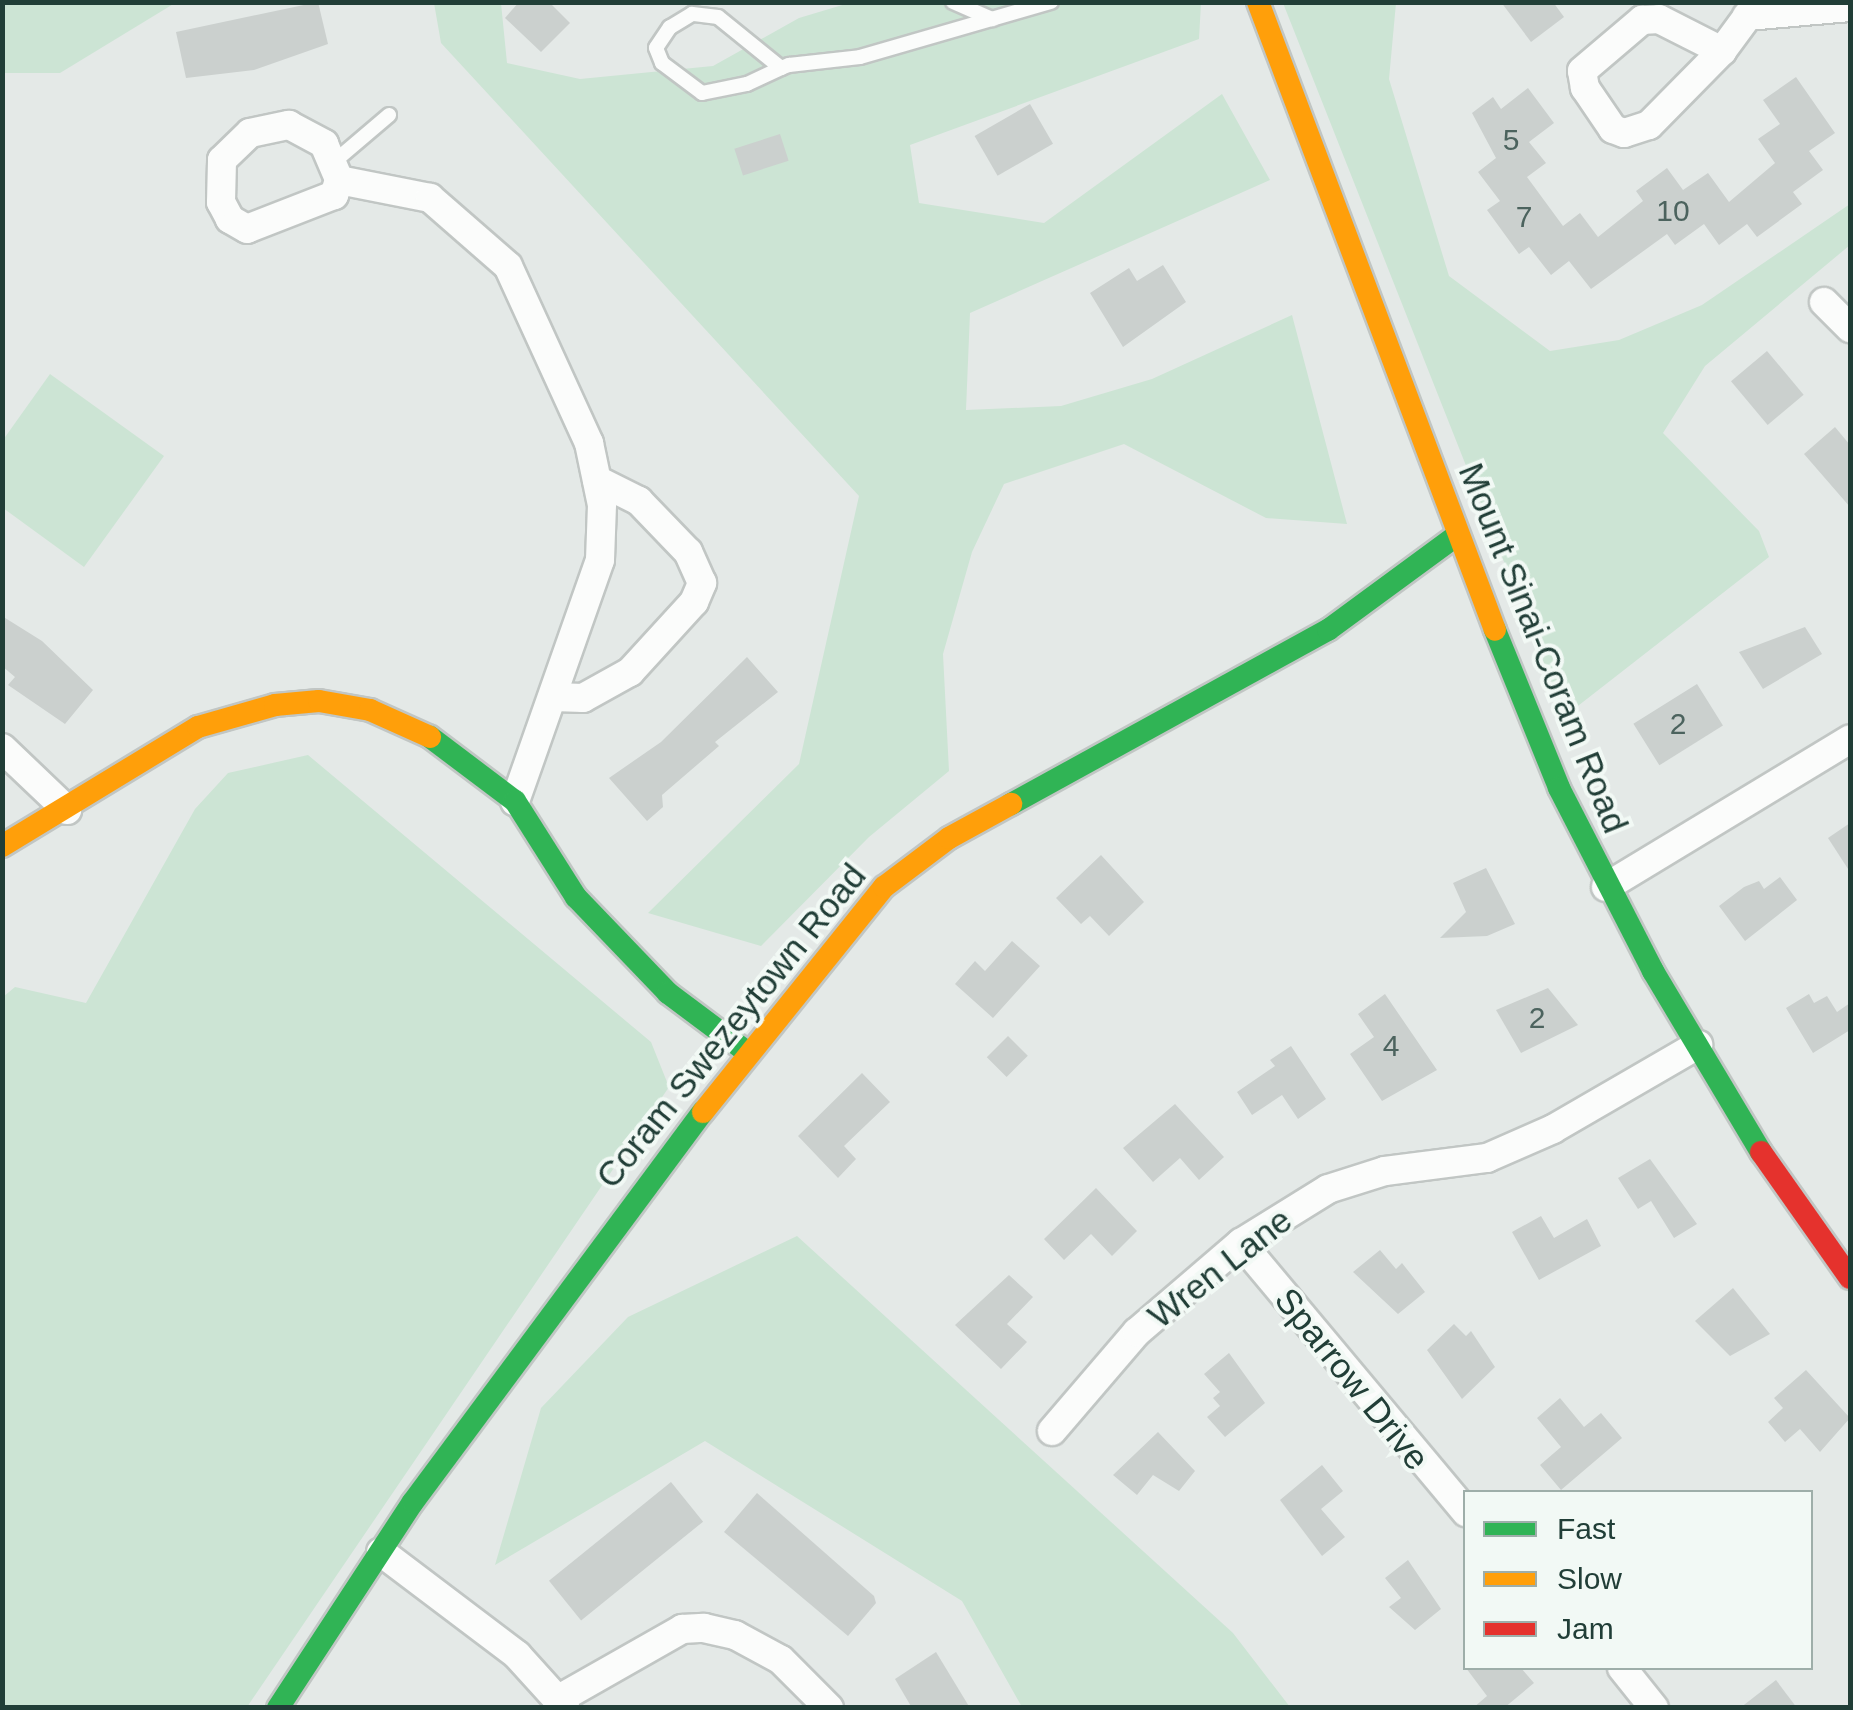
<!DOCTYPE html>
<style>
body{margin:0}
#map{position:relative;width:1853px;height:1710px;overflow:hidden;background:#e4e9e7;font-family:Helvetica,sans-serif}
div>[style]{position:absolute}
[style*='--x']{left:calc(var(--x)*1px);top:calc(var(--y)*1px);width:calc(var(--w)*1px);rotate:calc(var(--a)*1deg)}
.green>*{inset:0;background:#cce4d4}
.building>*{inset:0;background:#cbd0ce;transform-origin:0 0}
.roads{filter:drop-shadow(2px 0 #c1c6c4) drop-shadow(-2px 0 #c1c6c4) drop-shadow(0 2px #c1c6c4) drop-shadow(0 -2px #c1c6c4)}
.lane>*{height:14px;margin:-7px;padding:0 7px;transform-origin:7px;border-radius:7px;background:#fbfcfb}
.street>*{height:28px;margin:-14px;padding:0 14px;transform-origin:14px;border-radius:14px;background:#fbfcfb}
.fast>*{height:22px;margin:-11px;padding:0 11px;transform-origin:11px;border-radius:11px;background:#30b455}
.slow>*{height:22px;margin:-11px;padding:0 11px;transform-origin:11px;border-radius:11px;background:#ff9f0a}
.jam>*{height:22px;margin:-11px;padding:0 11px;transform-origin:11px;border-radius:11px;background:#e5322d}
span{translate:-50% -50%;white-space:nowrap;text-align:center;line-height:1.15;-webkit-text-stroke:8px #f2f9f5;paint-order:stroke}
.number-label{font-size:30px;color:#4c635e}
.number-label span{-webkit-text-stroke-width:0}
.street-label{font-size:35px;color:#213e37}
.frame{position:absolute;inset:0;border:5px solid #213e37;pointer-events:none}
.legend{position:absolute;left:1463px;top:1490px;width:350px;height:180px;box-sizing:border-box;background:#f2f9f5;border:2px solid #9eaea9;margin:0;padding:12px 18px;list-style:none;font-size:30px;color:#213e37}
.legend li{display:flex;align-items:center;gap:20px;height:50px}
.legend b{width:50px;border:2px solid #9eaea9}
</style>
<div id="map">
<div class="green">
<i style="clip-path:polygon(3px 2px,175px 2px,175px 3px,60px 73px,3px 73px)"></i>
<i style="clip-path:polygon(434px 3px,501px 3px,507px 63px,580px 79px,713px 66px,799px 18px,849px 3px,1201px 3px,1199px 39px,910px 145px,919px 203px,1044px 223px,1222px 94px,1270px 180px,970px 313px,966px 410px,1061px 406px,1152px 379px,1292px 315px,1347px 524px,1266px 518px,1124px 444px,1004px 484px,972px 552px,943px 654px,949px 771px,869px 837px,761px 946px,648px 913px,799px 764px,859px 496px,441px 43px)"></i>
<i style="clip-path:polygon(1283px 3px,1396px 3px,1389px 79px,1449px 276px,1550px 351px,1619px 340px,1702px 305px,1850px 204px,1850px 245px,1705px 366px,1663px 433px,1759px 531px,1769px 557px,1565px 716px)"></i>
<i style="clip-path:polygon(50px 374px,164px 456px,84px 567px,3px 508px,3px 440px)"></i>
<i style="clip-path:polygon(308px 755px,651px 1042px,669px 1087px,247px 1707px,3px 1707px,3px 997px,15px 987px,86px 1003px,195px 809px,228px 773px)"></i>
<i style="clip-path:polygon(797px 1236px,1233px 1633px,1290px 1707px,1022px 1707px,962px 1601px,705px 1441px,495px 1565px,541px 1408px,628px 1317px)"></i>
</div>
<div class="building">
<i style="clip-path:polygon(318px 2px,328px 44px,254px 70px,186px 78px,176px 32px)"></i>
<i style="clip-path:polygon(519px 2px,549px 2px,570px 23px,541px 52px,505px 18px)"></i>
<i style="clip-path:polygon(1501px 2px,1553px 2px,1564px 17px,1531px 42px)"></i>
<i style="clip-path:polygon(1796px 77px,1835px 133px,1809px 151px,1823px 170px,1793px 192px,1802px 204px,1757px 237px,1747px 224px,1719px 245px,1704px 224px,1675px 245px,1667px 234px,1591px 289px,1569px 261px,1551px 275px,1529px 247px,1519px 254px,1487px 210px,1500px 201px,1478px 172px,1496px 158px,1472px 113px,1493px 97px,1501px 109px,1528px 88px,1554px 123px,1529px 142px,1546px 163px,1527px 177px,1563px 226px,1580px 213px,1598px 237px,1643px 201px,1636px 191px,1667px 168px,1683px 190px,1708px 173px,1729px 202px,1775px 163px,1758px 139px,1780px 124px,1763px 100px)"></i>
<i style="left:1030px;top:104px;width:46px;height:64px;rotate:60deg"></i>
<i style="left:780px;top:134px;width:28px;height:48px;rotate:72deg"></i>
<i style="clip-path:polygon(1163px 265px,1186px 302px,1123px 347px,1090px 293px,1129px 268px,1137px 281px)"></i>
<i style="left:1767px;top:351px;width:57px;height:47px;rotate:50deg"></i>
<i style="clip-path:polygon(1835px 427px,1850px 445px,1850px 507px,1804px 454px)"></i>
<i style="clip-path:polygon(2px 616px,42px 641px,93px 690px,65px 724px,8px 685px,15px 677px,2px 666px)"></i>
<i style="clip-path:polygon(1805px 627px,1822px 654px,1763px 689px,1739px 652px)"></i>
<i style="clip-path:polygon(747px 657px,778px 692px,715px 742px,719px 746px,662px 795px,663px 807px,647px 821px,609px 778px,661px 742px)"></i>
<i style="left:1697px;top:684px;width:49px;height:75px;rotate:58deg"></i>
<i style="clip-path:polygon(1850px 823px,1850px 872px,1828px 838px)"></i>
<i style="clip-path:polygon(1101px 855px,1144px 902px,1109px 936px,1090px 916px,1081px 924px,1056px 898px)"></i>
<i style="clip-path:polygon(1486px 868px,1515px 924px,1487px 936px,1440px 938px,1466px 912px,1453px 883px)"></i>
<i style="clip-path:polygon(1780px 877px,1797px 900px,1745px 941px,1719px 906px,1744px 887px,1759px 881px,1764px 889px)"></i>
<i style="clip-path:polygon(1012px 941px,1040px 966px,993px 1018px,955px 984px,975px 961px,985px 971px)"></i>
<i style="clip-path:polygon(1548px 988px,1578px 1025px,1521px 1053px,1496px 1010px)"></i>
<i style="clip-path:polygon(1385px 994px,1437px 1070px,1382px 1101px,1350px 1054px,1374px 1037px,1358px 1014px)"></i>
<i style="clip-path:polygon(1809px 994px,1814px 1003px,1827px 996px,1837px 1012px,1850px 1003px,1850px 1030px,1813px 1053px,1786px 1008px)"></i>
<i style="left:1008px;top:1036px;width:28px;height:30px;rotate:45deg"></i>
<i style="clip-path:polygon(1291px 1046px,1326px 1099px,1298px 1119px,1282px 1095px,1252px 1115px,1237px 1092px,1275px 1066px,1270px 1060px)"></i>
<i style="clip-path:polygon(862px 1073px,890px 1102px,844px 1146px,856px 1159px,838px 1178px,798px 1136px)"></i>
<i style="clip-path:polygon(1175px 1104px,1224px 1157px,1199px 1180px,1180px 1158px,1153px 1182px,1123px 1148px)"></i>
<i style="clip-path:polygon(1650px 1159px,1697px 1224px,1674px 1238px,1651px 1201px,1638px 1209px,1618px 1178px)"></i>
<i style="clip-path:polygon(1096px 1188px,1137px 1231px,1112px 1256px,1091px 1234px,1064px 1260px,1044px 1239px)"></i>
<i style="clip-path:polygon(1541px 1216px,1554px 1238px,1587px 1219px,1601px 1246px,1539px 1280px,1512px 1232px)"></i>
<i style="clip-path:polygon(1380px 1250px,1396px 1269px,1402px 1263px,1425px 1292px,1398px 1314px,1353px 1272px)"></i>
<i style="clip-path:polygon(1009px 1275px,1033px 1297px,1007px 1324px,1027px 1342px,1001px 1369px,955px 1325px)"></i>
<i style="clip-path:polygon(1733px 1288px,1770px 1334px,1730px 1356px,1695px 1321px)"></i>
<i style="clip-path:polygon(1454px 1324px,1466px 1336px,1471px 1331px,1495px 1367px,1462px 1399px,1427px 1350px)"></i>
<i style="clip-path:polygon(1229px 1353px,1265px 1403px,1225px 1437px,1207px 1417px,1220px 1406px,1213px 1398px,1220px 1392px,1204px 1374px)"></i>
<i style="clip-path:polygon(1806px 1370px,1850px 1418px,1820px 1452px,1800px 1429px,1785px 1442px,1768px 1422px,1783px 1408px,1774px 1398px)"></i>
<i style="clip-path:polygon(1560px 1398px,1584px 1427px,1601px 1413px,1622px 1438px,1561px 1490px,1540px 1465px,1561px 1447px,1537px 1418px)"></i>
<i style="clip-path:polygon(1158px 1432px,1195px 1471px,1179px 1491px,1153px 1475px,1137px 1495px,1113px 1475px)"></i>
<i style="clip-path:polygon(1322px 1465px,1343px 1491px,1321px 1509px,1345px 1537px,1322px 1556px,1280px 1500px)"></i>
<i style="left:671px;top:1482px;width:51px;height:157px;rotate:51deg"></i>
<i style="clip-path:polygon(757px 1493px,874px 1596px,876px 1603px,848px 1636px,724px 1532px)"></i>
<i style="clip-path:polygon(1408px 1560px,1441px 1609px,1415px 1630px,1389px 1607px,1401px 1598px,1385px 1578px)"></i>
<i style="clip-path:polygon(936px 1652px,970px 1708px,912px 1708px,895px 1679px)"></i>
<i style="clip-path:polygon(1466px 1668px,1521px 1668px,1534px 1683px,1504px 1708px,1473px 1708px,1487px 1696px)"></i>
<i style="clip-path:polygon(1776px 1680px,1797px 1708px,1740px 1708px)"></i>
</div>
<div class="roads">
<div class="lane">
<i style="--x:953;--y:2;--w:43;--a:23.6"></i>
<i style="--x:781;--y:68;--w:81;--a:-141"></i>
<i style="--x:718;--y:17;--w:26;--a:-173"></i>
<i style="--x:692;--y:14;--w:26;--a:149"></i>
<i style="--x:670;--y:27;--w:25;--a:124"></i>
<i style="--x:656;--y:48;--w:16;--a:68"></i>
<i style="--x:662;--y:63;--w:50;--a:36.9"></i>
<i style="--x:702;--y:93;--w:46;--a:-11.3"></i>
<i style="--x:747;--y:84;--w:38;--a:-25"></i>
<i style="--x:781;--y:68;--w:9;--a:-21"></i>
<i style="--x:789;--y:65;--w:71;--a:-6.4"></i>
<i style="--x:860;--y:57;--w:199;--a:-16.1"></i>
<i style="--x:335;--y:161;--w:71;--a:-40.4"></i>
</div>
<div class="street">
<i style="--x:1747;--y:16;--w:103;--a:-5"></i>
<i style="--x:1722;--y:51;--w:104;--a:134.6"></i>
<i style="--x:1649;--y:125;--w:26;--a:162"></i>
<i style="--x:1624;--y:133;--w:12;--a:-160"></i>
<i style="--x:1613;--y:129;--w:50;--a:-124.3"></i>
<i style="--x:1585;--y:88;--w:17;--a:-100"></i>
<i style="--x:1582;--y:71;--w:79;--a:-40.4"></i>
<i style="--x:1642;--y:20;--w:17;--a:-3"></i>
<i style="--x:1659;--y:19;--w:71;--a:26.9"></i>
<i style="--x:1722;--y:51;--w:61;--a:-53.7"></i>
<i style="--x:289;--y:125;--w:40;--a:28"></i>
<i style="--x:324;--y:144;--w:39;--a:67"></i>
<i style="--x:339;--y:180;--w:16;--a:108"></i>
<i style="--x:334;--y:195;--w:93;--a:158.7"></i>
<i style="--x:247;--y:229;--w:20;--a:-150"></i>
<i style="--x:230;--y:219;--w:19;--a:-118"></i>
<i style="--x:221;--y:202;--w:42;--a:-88.6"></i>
<i style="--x:222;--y:160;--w:39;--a:-44"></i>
<i style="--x:250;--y:133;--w:40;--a:-12"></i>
<i style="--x:339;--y:180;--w:93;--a:11.2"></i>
<i style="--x:430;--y:198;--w:103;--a:41.1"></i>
<i style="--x:508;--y:266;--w:195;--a:65.4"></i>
<i style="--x:589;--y:443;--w:63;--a:78.2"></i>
<i style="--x:602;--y:505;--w:55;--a:92.1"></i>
<i style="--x:600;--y:560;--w:256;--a:109.4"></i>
<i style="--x:1824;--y:302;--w:37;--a:45"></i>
<i style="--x:554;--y:697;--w:29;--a:2"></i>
<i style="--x:583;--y:698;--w:54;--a:-29"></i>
<i style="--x:630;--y:672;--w:95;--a:-47.6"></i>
<i style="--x:694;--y:602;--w:21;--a:-67"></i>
<i style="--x:702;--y:583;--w:34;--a:-114"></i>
<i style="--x:688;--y:552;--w:71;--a:-133.9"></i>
<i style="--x:639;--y:501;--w:47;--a:-153.4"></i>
<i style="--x:2;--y:748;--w:90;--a:43.6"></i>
<i style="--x:1606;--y:887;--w:285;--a:-31.2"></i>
<i style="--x:1241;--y:1243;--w:351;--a:50.1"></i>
<i style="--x:1052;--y:1431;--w:130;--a:-49.4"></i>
<i style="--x:1137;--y:1332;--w:137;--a:-40.6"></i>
<i style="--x:1241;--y:1243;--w:102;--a:-31.8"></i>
<i style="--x:1328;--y:1189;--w:60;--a:-17.5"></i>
<i style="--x:1385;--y:1171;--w:103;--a:-7.3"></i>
<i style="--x:1487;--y:1158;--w:72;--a:-23.7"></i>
<i style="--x:1553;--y:1129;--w:168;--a:-30.1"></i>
<i style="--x:381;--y:1552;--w:171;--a:37.1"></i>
<i style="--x:517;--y:1655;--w:72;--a:47.8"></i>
<i style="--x:1622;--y:1668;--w:51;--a:51.3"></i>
<i style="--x:559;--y:1699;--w:142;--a:-29.6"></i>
<i style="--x:682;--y:1629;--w:22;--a:-3"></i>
<i style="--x:704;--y:1628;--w:32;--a:13"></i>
<i style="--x:735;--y:1635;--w:52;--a:28.5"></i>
<i style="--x:781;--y:1660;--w:68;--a:45"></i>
</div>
<div class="fast">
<i style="--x:1495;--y:630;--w:170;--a:67.9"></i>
<i style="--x:1559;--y:788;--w:206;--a:62.8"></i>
<i style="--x:1653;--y:971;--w:211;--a:59.2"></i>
<i style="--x:430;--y:737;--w:106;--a:37"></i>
<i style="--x:515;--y:801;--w:114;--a:57.6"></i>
<i style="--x:576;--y:897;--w:133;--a:46.2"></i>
<i style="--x:668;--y:993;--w:99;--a:36.8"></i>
<i style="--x:1011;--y:804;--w:362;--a:-28.8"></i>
<i style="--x:1328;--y:630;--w:159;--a:-36.3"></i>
<i style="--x:278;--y:1708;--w:246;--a:-56.8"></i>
<i style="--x:413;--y:1502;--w:486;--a:-53.4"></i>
</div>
<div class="slow">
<i style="--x:1258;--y:2;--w:671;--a:69.32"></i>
<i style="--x:2;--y:846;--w:229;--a:-31.3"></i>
<i style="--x:198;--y:727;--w:80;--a:-15.9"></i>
<i style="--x:275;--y:705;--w:44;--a:-5.2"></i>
<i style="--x:319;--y:701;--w:52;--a:10"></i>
<i style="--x:370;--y:710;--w:66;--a:24.2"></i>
<i style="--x:703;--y:1112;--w:289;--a:-51.2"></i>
<i style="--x:884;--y:887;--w:81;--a:-37"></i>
<i style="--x:949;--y:838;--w:71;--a:-28.7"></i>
</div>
<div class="jam">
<i style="--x:1761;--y:1152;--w:154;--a:54.8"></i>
</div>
</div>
<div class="number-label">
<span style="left:1511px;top:140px">5</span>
<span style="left:1673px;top:211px">10</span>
<span style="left:1524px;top:217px">7</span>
<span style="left:1678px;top:724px">2</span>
<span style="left:1537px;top:1018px">2</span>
<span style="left:1391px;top:1046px">4</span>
</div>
<div class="street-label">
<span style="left:1543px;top:648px;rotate:68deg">Mount Sinai-Coram Road</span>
<span style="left:731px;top:1026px;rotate:-51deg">Coram Swezeytown Road</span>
<span style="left:1220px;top:1268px;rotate:-38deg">Wren Lane</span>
<span style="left:1352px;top:1379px;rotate:51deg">Sparrow Drive</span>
</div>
<div class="frame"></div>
<ul class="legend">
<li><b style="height:12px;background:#30b455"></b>Fast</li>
<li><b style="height:12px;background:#ff9f0a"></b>Slow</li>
<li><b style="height:12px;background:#e5322d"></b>Jam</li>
</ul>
</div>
